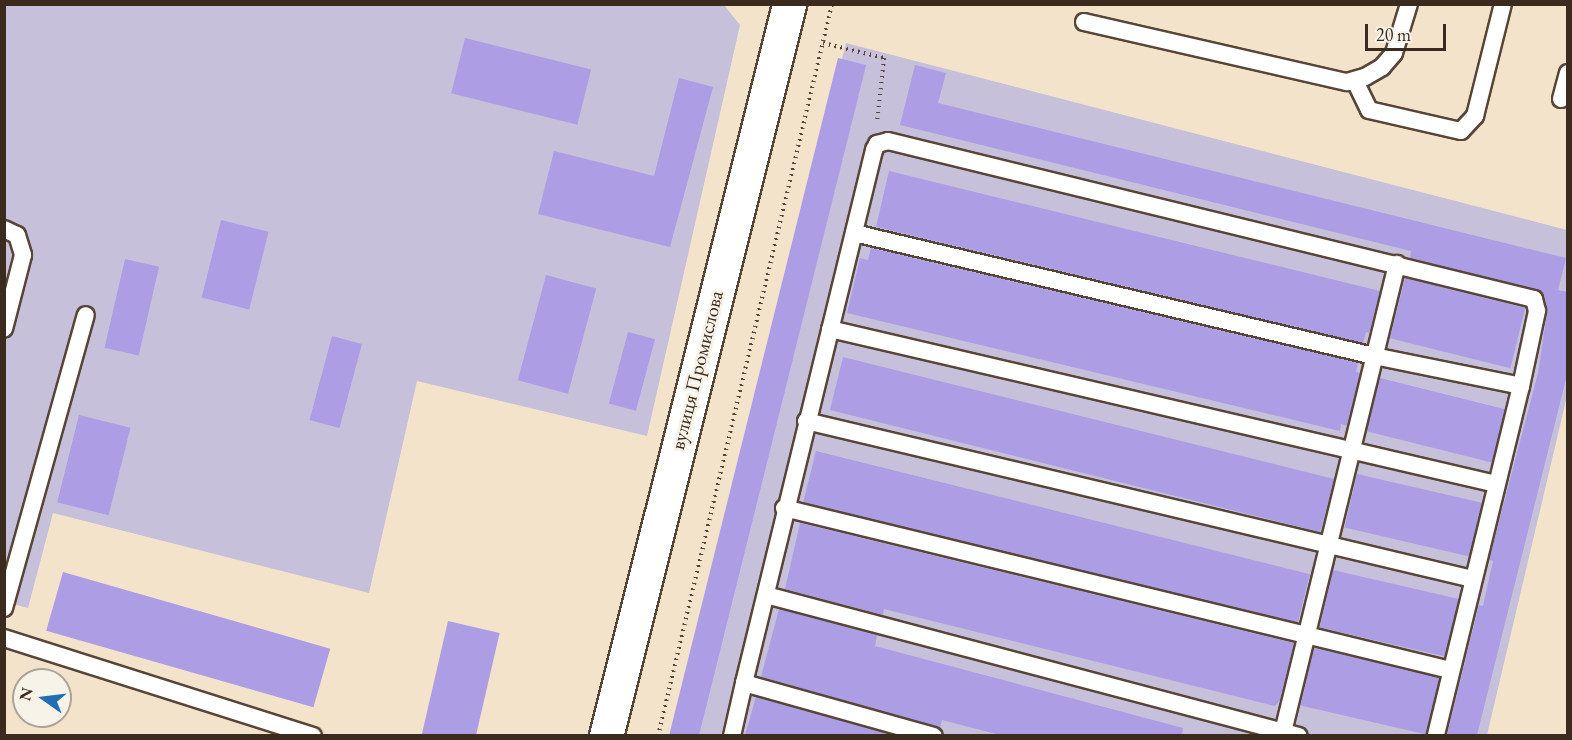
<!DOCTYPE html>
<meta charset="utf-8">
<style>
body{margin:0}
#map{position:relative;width:1572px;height:740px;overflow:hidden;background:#f4e3cb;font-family:"EB Garamond",serif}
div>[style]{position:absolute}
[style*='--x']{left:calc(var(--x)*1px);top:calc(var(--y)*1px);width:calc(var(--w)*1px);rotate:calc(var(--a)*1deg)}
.industrial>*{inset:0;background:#c6c0da}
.building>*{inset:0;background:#ac9de5;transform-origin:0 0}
.path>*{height:4px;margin-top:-2px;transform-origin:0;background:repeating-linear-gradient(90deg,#574638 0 1.5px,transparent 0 6px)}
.roads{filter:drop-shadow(2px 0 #574638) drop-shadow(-2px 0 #574638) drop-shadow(0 2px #574638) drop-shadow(0 -2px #574638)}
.lane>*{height:16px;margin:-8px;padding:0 8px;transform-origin:8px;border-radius:8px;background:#fff}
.street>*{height:33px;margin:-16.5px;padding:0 16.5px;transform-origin:16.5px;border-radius:16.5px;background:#fff}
span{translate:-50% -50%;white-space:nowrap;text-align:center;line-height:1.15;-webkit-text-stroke:6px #f7f3e8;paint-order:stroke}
.street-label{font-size:20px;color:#3b2a1e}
.frame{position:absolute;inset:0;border:6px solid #3b2a1e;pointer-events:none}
.north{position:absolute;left:12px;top:668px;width:60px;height:60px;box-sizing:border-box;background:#f7f3e8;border:2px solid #aca397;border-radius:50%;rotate:284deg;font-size:16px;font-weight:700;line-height:24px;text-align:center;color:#3b2a1e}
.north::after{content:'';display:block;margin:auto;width:21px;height:27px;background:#1f6fb2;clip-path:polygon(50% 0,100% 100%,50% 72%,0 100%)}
.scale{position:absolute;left:1365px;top:24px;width:81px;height:27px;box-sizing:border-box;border:3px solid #3b2a1e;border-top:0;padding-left:8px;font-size:18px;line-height:21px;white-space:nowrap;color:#3b2a1e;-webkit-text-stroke:4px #f7f3e8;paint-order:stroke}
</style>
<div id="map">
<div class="industrial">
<i style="clip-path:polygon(4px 5px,724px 5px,740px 25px,647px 436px,417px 381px,369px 593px,53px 513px,28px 608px,5px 602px)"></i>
<i style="clip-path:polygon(846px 43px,1567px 230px,1567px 396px,1487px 735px,671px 736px)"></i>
</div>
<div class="building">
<i style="left:465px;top:38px;width:130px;height:57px;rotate:14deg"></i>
<i style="left:838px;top:58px;width:29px;height:698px;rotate:14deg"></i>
<i style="clip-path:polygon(915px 65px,946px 73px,938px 103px,1566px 258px,1558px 290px,1568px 292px,1568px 371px,1477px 735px,1447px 735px,1479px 605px,1483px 606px,1493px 561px,1489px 560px,1538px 373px,1547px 313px,1542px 292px,1410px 258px,1411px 251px,900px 125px)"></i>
<i style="clip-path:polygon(679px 78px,713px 87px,670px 247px,538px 214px,554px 151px,654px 176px)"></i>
<i style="clip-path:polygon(889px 171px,1380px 291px,1369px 333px,1366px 332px,1363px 343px,876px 227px)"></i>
<i style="left:221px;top:220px;width:49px;height:80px;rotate:14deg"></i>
<i style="clip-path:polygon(871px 248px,1358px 363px,1356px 372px,1360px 373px,1347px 426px,1341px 424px,1340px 431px,847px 313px,860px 258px,868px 260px)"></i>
<i style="left:125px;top:259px;width:35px;height:91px;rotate:13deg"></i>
<i style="left:546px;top:275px;width:52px;height:109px;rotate:15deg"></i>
<i style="left:1405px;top:278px;width:124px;height:62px;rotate:14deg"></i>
<i style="left:628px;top:332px;width:28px;height:74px;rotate:15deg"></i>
<i style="left:332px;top:336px;width:31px;height:87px;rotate:15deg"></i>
<i style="clip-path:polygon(843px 357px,1334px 479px,1323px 522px,1320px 532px,830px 410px)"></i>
<i style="left:1380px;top:378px;width:129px;height:55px;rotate:14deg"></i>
<i style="left:79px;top:415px;width:53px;height:90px;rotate:14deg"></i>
<i style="left:816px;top:451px;width:509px;height:53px;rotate:14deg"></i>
<i style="left:1357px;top:474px;width:128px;height:55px;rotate:13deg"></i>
<i style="clip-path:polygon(800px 523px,1294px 643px,1280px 700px,1275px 706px,884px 609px,883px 615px,785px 589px)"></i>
<i style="left:1333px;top:570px;width:129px;height:59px;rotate:13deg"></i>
<i style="left:63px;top:572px;width:278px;height:61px;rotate:16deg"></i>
<i style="clip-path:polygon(779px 609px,877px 635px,875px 646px,1183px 728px,1182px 735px,1000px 735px,942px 720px,940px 728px,761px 677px)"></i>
<i style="left:448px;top:621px;width:53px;height:117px;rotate:13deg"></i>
<i style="left:1314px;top:648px;width:129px;height:59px;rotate:13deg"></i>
<i style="clip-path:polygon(756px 697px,893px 735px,745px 735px)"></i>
</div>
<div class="path">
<i style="--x:823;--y:43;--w:63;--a:13.8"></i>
<i style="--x:884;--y:58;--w:64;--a:96.2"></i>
<i style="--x:658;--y:736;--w:752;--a:-76.63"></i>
</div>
<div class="roads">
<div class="lane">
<i style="--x:1084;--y:22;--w:270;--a:12.9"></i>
<i style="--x:1347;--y:82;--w:19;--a:-16"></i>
<i style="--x:1365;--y:77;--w:20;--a:-30"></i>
<i style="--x:1382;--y:67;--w:18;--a:-49"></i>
<i style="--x:1394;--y:53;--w:51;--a:-73"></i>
<i style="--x:1355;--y:81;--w:32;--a:64"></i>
<i style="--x:1369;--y:110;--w:94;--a:12.9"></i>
<i style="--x:1461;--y:131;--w:21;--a:-47"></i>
<i style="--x:1475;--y:116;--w:115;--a:-76"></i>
<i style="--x:1561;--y:99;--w:27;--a:-75"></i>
<i style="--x:4;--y:229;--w:14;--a:25"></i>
<i style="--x:17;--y:235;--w:21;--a:73"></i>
<i style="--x:23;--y:255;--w:76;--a:104.4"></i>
<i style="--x:854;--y:233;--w:534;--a:13.31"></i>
<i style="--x:1374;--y:356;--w:150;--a:11.5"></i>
<i style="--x:830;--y:329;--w:684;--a:13.1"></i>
<i style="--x:806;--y:421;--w:685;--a:13.33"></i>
<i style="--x:784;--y:508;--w:685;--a:13.67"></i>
<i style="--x:766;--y:595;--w:551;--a:14.82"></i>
<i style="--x:4;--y:608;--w:304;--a:-74.4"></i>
<i style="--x:4;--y:638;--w:324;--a:17.6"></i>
<i style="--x:744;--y:683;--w:549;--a:-76.29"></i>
<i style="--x:874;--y:150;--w:7;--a:-63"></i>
<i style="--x:877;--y:144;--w:11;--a:-15"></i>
<i style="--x:888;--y:141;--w:665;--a:13.74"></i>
<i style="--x:1534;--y:299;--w:12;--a:76"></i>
<i style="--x:1537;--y:311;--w:77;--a:102"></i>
<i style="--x:1521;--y:386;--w:360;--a:103.7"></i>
<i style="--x:732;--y:736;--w:54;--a:-77.2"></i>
<i style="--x:744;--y:683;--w:197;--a:15.6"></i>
<i style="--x:1282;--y:736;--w:486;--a:-76.3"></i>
</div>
<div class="street">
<i style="--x:606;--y:736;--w:755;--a:-75.96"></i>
</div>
</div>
<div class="street-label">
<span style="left:697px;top:370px;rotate:-76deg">вулиця Промислова</span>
</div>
<div class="frame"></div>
<div class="north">N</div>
<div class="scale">20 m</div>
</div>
